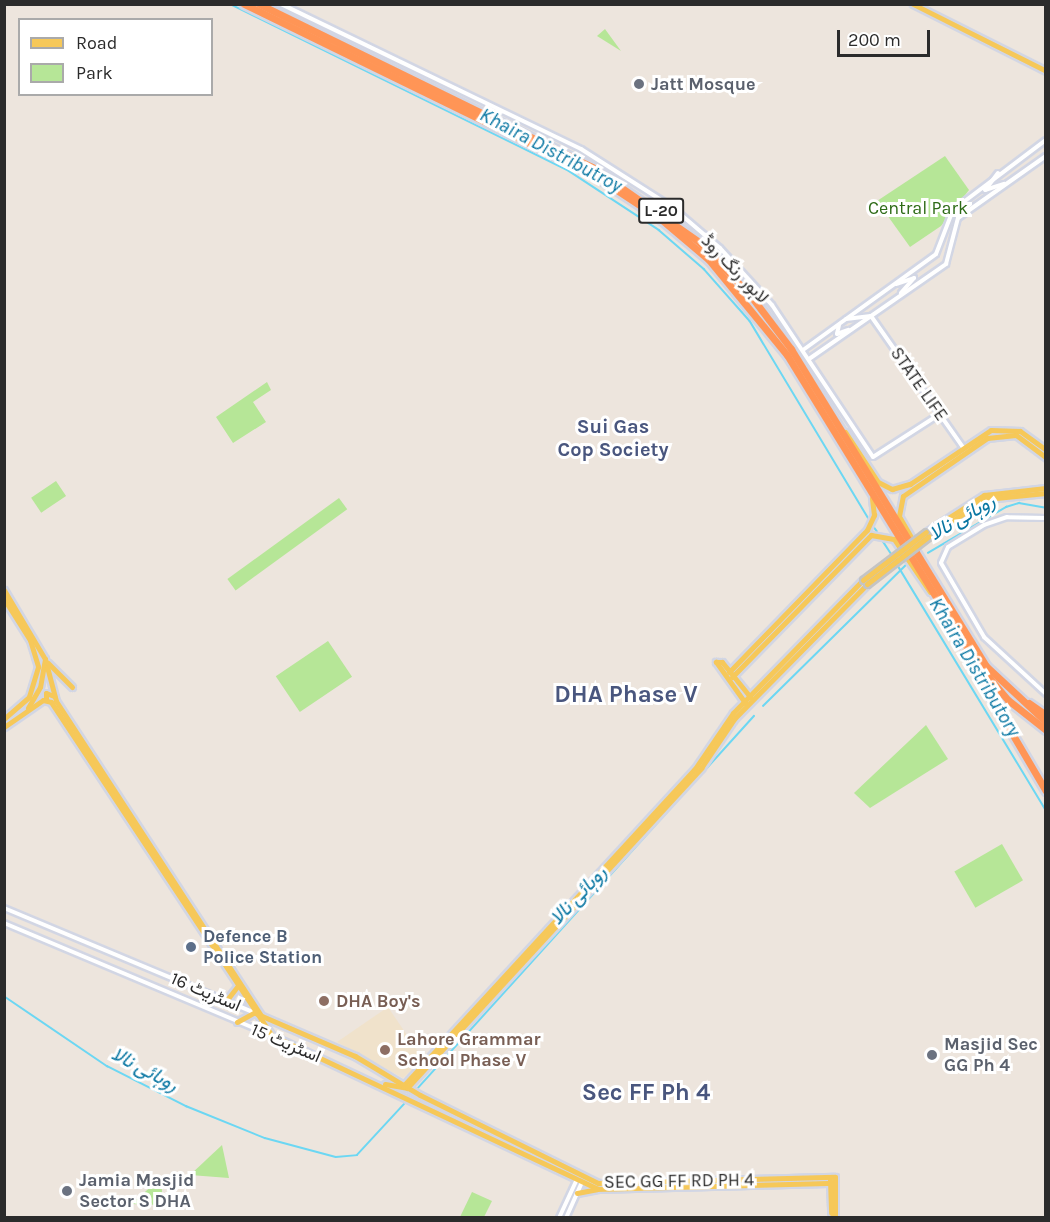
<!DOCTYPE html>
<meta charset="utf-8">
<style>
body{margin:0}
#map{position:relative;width:1050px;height:1222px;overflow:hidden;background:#ede5dd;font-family:Karla,Vazirmatn,sans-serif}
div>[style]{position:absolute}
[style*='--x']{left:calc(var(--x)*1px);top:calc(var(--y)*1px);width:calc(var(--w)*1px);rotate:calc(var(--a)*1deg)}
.education>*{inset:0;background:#f0e2cb}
.green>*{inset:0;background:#b6e697;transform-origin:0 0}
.stream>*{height:1.5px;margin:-0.75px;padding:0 0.75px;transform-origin:0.75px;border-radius:0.75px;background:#6cd7f3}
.roads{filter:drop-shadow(2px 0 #d2d6e4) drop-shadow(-2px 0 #d2d6e4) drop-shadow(0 2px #d2d6e4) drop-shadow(0 -2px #d2d6e4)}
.minor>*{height:4px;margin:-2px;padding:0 2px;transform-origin:2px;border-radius:2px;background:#fff}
.major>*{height:5px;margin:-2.5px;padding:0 2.5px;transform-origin:2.5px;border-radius:2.5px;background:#f6c859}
.highway>*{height:7px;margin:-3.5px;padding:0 3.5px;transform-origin:3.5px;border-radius:3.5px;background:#ff9556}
.bridges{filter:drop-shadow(2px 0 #c4c4c4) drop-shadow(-2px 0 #c4c4c4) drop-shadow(0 2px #c4c4c4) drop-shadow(0 -2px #c4c4c4)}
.major-bridge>*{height:5px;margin:-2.5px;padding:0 2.5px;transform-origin:2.5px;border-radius:2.5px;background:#f6c859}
.dots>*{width:16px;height:16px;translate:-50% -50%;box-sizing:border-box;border:3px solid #fff;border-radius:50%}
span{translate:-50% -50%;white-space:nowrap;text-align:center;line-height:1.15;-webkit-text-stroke:6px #fff;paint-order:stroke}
.shield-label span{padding:2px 4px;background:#fff;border:2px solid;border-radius:4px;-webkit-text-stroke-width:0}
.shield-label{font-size:16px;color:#2b2b2b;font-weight:700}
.worship-label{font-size:18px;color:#5b616d;font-weight:700}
.left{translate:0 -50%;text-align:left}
.park-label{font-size:18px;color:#2e6b17}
.street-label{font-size:18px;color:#2b2b2b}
.service-label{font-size:18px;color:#4e5e75;font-weight:700}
.education-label{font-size:18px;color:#785e54;font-weight:700}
.water-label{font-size:20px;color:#0876a2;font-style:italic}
.neighbourhood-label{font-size:20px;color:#49567e;font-weight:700}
.district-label{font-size:24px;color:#49567e;font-weight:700}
.frame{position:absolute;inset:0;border:6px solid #2b2b2b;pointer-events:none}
.legend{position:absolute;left:18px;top:18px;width:195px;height:78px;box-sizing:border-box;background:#fff;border:2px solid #aaa;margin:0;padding:8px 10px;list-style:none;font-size:18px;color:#2b2b2b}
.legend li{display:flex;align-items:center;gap:12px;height:30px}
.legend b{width:30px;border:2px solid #aaa}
.scale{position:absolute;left:837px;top:30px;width:93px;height:27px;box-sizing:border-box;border:3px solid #2b2b2b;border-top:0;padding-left:8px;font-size:18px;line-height:21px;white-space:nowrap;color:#2b2b2b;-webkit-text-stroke:4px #fff;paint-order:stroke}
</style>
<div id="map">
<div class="education">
<i style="clip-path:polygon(388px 1007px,423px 1059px,403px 1078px,337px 1042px)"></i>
</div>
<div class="green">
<i style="clip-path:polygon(605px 29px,621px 51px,597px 36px)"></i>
<i style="clip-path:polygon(945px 156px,969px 190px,941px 226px,910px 247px,877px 201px)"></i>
<i style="clip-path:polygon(267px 382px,271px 390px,253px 402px,266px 422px,233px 443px,216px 417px)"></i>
<i style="left:56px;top:481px;width:18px;height:30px;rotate:56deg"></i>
<i style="left:339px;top:498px;width:14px;height:138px;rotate:54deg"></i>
<i style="left:328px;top:641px;width:43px;height:63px;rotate:56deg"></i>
<i style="clip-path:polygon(926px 725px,948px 759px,870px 808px,854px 793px)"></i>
<i style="left:1002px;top:844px;width:42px;height:55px;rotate:60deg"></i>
<i style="clip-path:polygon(222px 1145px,229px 1178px,190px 1175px)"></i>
<i style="clip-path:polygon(161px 1178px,163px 1205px,131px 1204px)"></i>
<i style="clip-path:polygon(472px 1192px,492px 1201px,484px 1217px,460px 1217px)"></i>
</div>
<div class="stream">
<i style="--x:230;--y:4;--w:378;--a:26.2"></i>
<i style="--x:569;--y:171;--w:108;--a:33.2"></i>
<i style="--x:659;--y:230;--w:60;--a:40.9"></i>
<i style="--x:704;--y:269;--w:69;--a:48.5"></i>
<i style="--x:750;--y:321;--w:231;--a:59"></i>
<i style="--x:874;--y:527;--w:5;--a:53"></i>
<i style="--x:881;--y:538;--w:20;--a:57"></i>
<i style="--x:928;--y:553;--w:91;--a:-30.5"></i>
<i style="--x:1006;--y:507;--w:14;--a:-17"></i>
<i style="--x:1019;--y:503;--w:27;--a:10"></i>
<i style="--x:897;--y:564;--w:288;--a:58.8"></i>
<i style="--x:763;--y:706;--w:202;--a:-44.6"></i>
<i style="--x:4;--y:996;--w:125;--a:34.2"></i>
<i style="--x:107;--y:1066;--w:89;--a:26.9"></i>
<i style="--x:186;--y:1106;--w:85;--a:22.1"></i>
<i style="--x:265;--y:1138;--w:73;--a:15"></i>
<i style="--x:336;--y:1157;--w:21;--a:-5"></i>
<i style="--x:357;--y:1155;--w:69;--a:-47.3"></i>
<i style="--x:418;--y:1088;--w:501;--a:-47.91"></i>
</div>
<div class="roads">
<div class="minor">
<i style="--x:281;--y:4;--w:333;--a:25.8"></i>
<i style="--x:581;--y:149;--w:108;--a:32.5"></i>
<i style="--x:672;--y:207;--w:63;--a:40.5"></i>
<i style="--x:720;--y:248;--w:77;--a:47.6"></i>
<i style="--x:772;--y:305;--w:182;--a:56.4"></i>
<i style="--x:873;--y:457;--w:80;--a:-32.7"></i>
<i style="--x:998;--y:173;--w:21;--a:127"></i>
<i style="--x:985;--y:190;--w:20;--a:-18"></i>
<i style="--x:896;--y:284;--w:19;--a:-18"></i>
<i style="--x:914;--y:278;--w:20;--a:131"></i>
<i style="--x:846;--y:319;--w:25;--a:-7"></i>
<i style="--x:871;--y:316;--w:162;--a:55"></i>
<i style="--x:839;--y:325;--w:9;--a:103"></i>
<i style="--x:837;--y:334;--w:12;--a:-20"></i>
<i style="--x:803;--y:350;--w:164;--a:-35.8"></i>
<i style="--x:936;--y:254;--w:47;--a:-68.9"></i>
<i style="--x:953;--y:210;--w:116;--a:-37"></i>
<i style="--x:809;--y:359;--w:167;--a:-34.7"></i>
<i style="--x:946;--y:264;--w:48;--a:-75.4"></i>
<i style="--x:958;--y:218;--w:108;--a:-35.2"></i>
<i style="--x:1046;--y:518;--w:39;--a:-179"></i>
<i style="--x:1007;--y:517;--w:24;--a:161"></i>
<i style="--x:984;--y:525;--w:42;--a:148.6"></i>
<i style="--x:948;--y:547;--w:17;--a:114"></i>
<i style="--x:941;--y:563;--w:86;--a:59.8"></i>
<i style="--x:984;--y:637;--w:84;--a:42.6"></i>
<i style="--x:4;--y:908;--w:270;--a:22.7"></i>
<i style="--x:4;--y:923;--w:289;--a:22.8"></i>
<i style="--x:559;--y:1218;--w:43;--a:-65.2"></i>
<i style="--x:566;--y:1218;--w:39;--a:-66"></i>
</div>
<div class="major">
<i style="--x:913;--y:4;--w:149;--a:26.7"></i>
<i style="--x:845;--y:432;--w:60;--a:56.6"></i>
<i style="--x:878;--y:482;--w:16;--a:27"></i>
<i style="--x:892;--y:489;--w:19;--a:-16"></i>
<i style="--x:910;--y:484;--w:97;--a:-33.7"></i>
<i style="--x:991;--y:430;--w:29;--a:2"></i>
<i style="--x:1020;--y:431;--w:32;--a:36"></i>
<i style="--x:926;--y:532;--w:69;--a:-32.5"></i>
<i style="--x:984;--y:495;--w:62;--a:-6.4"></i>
<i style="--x:929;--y:536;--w:68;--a:-33"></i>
<i style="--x:986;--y:499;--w:60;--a:-5.7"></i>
<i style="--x:915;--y:544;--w:32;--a:-120"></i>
<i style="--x:899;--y:516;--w:20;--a:-79"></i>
<i style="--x:903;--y:496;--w:102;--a:-34.6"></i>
<i style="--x:987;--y:438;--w:29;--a:-6"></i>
<i style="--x:1016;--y:435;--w:38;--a:37"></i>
<i style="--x:4;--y:590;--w:80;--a:59.3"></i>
<i style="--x:45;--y:659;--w:28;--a:100"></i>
<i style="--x:40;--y:687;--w:24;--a:120"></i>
<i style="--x:4;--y:599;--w:49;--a:57.6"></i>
<i style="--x:30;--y:640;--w:28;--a:73"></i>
<i style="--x:38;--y:667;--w:31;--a:107"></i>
<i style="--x:29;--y:697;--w:33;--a:139"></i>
<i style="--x:45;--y:659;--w:43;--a:75.3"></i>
<i style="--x:56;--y:701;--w:375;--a:56.9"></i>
<i style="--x:48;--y:663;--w:34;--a:45"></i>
<i style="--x:729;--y:672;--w:198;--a:-45.8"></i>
<i style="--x:867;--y:530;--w:17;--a:-65"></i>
<i style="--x:874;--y:515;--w:17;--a:-97"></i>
<i style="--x:732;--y:677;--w:199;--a:-45.6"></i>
<i style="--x:871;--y:535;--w:23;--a:10"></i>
<i style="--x:894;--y:539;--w:64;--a:55.8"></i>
<i style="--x:46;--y:699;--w:6;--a:-90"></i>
<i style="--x:46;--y:693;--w:9;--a:21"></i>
<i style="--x:746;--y:704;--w:52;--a:-125.5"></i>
<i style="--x:716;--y:662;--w:6;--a:0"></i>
<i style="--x:722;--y:662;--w:46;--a:51.1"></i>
<i style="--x:4;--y:727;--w:47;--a:-34.7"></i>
<i style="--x:43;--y:700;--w:8;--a:14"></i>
<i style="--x:51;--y:702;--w:399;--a:56.5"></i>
<i style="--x:271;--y:1035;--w:361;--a:25.2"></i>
<i style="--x:598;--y:1189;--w:237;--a:-1.5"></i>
<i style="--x:226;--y:1001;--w:18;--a:-52"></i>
<i style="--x:255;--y:1013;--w:109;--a:23.3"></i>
<i style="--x:355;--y:1056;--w:76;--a:31"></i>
<i style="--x:420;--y:1095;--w:199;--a:26.3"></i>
<i style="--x:598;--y:1183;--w:237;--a:-1.5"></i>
<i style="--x:835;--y:1177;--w:41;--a:90"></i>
<i style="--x:237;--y:1022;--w:21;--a:-29"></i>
<i style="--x:385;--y:1084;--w:22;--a:10"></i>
<i style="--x:407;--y:1088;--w:435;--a:-47.4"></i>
<i style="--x:701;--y:768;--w:59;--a:-56"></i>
<i style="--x:734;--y:719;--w:190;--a:-45.4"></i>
<i style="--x:403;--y:1086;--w:430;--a:-47.4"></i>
<i style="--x:694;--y:770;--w:69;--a:-55.6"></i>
<i style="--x:733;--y:713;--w:186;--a:-45.7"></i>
<i style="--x:830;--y:1180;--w:33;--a:88"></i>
<i style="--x:577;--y:1193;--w:20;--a:-11"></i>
</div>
<div class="highway">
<i style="--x:244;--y:4;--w:386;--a:26"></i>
<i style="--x:591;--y:173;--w:85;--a:33.5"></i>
<i style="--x:662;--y:220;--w:62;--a:40.4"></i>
<i style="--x:709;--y:260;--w:123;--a:50.6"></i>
<i style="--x:787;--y:355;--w:359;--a:58.4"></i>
<i style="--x:975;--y:661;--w:51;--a:49.8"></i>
<i style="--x:1008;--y:700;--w:48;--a:38.3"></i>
<i style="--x:259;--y:4;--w:371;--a:26.1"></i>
<i style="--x:592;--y:167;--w:131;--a:35"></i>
<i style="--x:699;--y:242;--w:74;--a:46.1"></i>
<i style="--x:750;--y:295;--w:68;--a:52.8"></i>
<i style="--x:791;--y:349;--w:372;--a:58.4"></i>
<i style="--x:986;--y:666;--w:82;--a:43"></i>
<i style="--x:964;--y:652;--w:161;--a:59.5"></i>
<i style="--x:1029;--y:703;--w:21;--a:35"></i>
</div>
</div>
<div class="bridges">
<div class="major-bridge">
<i style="--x:863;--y:580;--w:79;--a:-37.3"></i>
<i style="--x:867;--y:584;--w:78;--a:-37.7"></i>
</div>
</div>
<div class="dots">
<i style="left:639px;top:84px;background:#6b7280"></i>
<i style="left:191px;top:947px;background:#5c6f8a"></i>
<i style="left:324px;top:1001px;background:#8d6e63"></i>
<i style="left:385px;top:1050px;background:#8d6e63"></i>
<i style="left:932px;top:1055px;background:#6b7280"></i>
<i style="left:67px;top:1191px;background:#6b7280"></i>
</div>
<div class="shield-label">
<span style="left:661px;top:211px">L-20</span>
</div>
<div class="worship-label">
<span class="left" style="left:651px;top:84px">Jatt Mosque</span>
<span class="left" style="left:944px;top:1055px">Masjid Sec<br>GG Ph 4</span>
<span class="left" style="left:79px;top:1191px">Jamia Masjid<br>Sector S DHA</span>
</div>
<div class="park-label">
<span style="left:918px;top:208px">Central Park</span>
</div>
<div class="street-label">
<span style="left:735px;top:269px;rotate:46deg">لاہور رنگ روڈ</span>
<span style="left:919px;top:384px;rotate:55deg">STATE LIFE</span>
<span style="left:206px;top:992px;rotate:23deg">اسٹریٹ 16</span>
<span style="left:286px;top:1043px;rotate:23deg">اسٹریٹ 15</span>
<span style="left:679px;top:1181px;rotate:-1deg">SEC GG FF RD PH 4</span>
</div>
<div class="service-label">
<span class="left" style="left:203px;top:947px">Defence B<br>Police Station</span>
</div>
<div class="education-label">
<span class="left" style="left:336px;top:1001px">DHA Boy's</span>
<span class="left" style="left:397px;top:1050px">Lahore Grammar<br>School Phase V</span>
</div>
<div class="water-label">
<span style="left:551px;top:150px;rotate:28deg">Khaira Distributroy</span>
<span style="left:962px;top:517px;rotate:-30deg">روہائی نالا</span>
<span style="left:975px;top:667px;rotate:59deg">Khaira Distributory</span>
<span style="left:578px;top:895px;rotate:-47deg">روہائی نالا</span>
<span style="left:145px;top:1069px;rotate:28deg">روہائی نالا</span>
</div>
<div class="neighbourhood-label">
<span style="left:613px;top:438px">Sui Gas<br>Cop Society</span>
</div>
<div class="district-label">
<span style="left:626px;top:695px">DHA Phase V</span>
<span style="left:646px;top:1093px">Sec FF Ph 4</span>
</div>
<div class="frame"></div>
<ul class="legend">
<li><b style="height:8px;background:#f6c859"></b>Road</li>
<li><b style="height:16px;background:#b6e697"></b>Park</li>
</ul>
<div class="scale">200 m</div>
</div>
